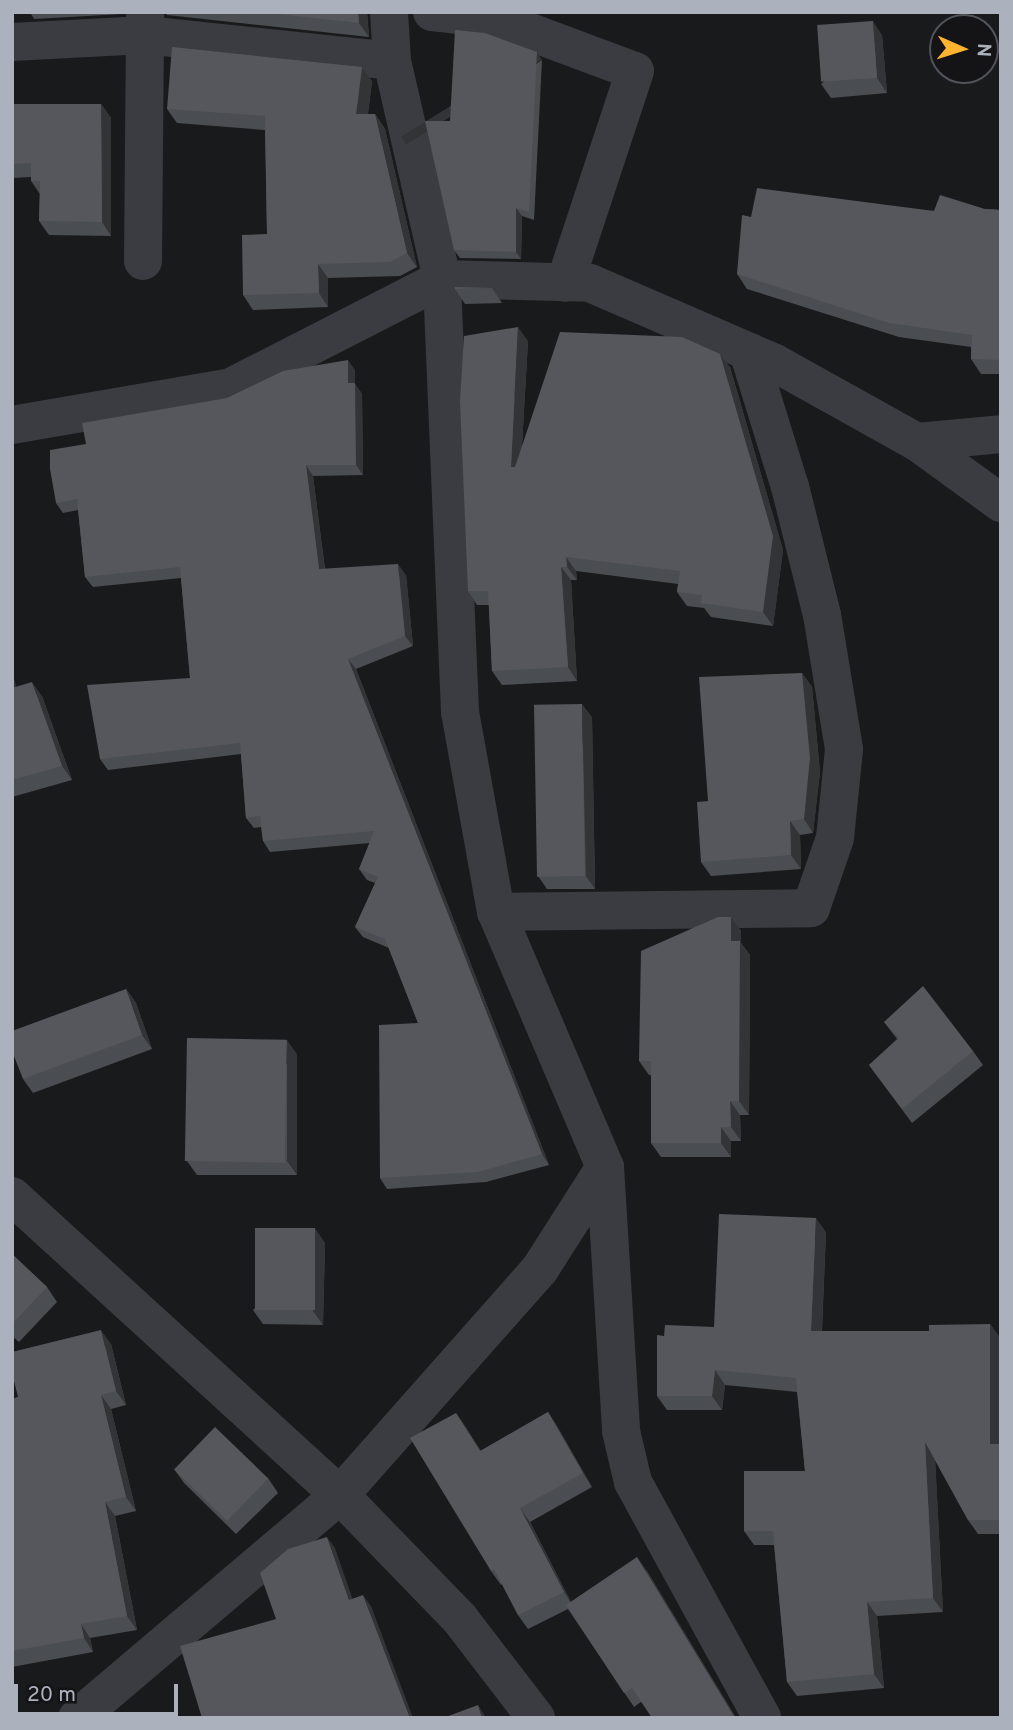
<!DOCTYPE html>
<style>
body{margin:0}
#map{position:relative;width:1013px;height:1730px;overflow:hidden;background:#191a1c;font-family:Overpass,sans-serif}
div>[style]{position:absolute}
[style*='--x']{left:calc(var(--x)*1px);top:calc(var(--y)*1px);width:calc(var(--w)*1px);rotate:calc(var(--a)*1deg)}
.minor>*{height:38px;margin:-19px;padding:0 19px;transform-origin:19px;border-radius:19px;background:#3a3c42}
.tertiary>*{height:38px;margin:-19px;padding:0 19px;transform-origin:19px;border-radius:19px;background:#3a3c42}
.wall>*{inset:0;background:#4a4d51}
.shaded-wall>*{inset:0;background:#323437;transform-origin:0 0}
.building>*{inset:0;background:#55575d;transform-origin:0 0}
span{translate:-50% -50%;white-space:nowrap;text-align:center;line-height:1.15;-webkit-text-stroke:5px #141417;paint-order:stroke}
.frame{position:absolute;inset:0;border:14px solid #abb1bd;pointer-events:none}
.north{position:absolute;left:929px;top:14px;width:70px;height:70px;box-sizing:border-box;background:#141417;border:2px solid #505359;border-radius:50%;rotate:93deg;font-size:19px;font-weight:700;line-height:28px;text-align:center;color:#abb1bd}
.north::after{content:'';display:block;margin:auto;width:24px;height:32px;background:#ffb32f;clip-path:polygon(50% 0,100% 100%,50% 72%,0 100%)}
.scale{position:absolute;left:14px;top:1684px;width:164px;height:32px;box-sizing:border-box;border:4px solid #abb1bd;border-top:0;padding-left:9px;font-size:21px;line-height:24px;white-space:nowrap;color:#abb1bd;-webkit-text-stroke:5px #141417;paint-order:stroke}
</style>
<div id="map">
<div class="minor">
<i style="--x:432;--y:12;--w:63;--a:6.3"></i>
<i style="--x:495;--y:19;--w:149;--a:20.4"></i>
<i style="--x:635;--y:71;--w:223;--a:108.3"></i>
<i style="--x:12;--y:42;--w:133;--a:-3"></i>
<i style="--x:145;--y:35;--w:248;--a:6"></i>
<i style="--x:143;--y:261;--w:249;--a:-89.5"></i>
<i style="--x:12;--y:425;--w:222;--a:-9.8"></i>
<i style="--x:231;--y:387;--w:237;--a:-27.1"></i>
<i style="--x:442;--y:279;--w:148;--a:1.5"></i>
<i style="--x:590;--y:283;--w:202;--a:23.4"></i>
<i style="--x:775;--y:363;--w:162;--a:29.1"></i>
<i style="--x:917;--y:442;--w:104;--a:36"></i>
<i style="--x:917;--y:442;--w:84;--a:-5.4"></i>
<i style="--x:496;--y:912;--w:315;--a:-0.7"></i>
<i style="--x:811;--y:908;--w:74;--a:-71.1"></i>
<i style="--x:835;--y:838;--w:89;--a:-84.2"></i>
<i style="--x:844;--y:749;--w:136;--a:-99.3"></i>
<i style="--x:822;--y:615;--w:132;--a:-104"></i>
<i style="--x:790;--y:487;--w:142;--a:-107.2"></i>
<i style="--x:605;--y:1167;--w:264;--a:86.5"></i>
<i style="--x:621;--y:1431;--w:52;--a:76.8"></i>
<i style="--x:633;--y:1482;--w:269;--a:61.3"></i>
<i style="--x:77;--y:1718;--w:345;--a:-40.3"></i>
<i style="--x:340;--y:1495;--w:302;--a:-48.5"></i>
<i style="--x:540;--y:1269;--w:121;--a:-57.5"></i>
<i style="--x:605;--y:1167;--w:277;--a:-113.1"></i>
<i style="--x:496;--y:912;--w:203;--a:-100.2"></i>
<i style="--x:460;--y:712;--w:433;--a:-92.4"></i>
<i style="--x:442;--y:279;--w:224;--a:-102.9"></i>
<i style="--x:392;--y:61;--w:49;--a:-93.5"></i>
</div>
<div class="tertiary">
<i style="--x:12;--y:1196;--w:444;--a:42.4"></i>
<i style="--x:340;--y:1495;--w:173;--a:45.9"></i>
<i style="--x:460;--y:1619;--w:125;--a:52.5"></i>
</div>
<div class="wall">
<i style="clip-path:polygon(30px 12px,124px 12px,123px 14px,34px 19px)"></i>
<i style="clip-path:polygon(165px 12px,367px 12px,369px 37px,167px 15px)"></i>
<i style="clip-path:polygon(882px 35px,887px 93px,831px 98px,821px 84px)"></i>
<i style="clip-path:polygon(542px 60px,534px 220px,522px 216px,521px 259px,460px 258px,454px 250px,450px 121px)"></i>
<i style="clip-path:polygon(362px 67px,372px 81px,368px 114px,375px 114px,385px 129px,417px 267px,400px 276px,328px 278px,328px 307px,253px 310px,243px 295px,267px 234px,265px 130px,177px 123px,167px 109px)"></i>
<i style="clip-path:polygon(12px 98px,13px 104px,101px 104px,111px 118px,111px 236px,49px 235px,39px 221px,40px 194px,31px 181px,31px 177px,12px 178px)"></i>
<i style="clip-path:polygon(985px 209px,1001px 210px,1001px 374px,981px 374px,971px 359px,971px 347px,899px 337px,747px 289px,737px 274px,751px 217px)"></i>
<i style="clip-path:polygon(492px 288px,502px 303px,465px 304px,455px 289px)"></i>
<i style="clip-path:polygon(528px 341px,522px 445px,730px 367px,783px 550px,773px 626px,711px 617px,704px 608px,687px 606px,677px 592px,678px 584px,576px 571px,577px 580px,571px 580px,577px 681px,502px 685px,492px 671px,489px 605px,477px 605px,468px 591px)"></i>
<i style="clip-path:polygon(355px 370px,355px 384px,362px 394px,363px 475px,313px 476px,325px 569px,406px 575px,413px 646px,356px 669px,549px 1165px,486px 1182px,387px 1189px,380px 1178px,418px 1023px,389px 948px,363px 937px,355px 927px,375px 883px,367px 880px,359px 869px,370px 843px,270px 852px,263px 841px,261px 827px,254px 828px,246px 818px,241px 754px,108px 770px,100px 759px,190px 678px,181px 578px,93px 587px,85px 577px,78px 510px,63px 513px,56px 503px,86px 444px,227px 398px)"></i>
<i style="clip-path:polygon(12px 672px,16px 687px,42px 696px,72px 780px,12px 797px)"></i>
<i style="clip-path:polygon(802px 673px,812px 687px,820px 772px,813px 833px,800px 835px,801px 869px,711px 876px,701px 862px,708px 801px)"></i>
<i style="clip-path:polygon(592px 717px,595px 889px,547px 889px,538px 876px)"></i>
<i style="clip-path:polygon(731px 917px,741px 931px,741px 943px,750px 955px,749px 1115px,740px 1115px,741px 1141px,731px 1141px,731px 1157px,661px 1157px,651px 1143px,651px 1075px,649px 1075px,639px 1061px)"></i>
<i style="clip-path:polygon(126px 989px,136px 1003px,152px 1049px,33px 1093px,23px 1079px)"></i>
<i style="clip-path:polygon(884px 1022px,973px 1051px,983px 1065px,912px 1123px,869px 1065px,897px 1039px)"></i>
<i style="clip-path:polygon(297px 1054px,297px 1175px,197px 1175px,187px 1161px)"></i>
<i style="clip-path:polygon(826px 1232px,822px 1331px,929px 1331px,990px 1324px,1000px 1338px,1001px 1534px,978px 1534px,968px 1520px,935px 1460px,943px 1612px,877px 1616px,884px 1688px,797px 1696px,787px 1682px,774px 1545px,754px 1545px,744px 1531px,805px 1471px,797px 1392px,725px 1385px,722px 1410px,667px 1410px,657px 1396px,664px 1336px,714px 1327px)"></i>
<i style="clip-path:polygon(325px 1243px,323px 1325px,263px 1324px,253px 1310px)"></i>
<i style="clip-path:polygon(12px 1254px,47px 1287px,57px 1302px,19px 1342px,12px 1336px)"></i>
<i style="clip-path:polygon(111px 1344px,126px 1405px,111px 1409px,136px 1511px,115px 1516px,137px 1630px,90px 1638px,93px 1652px,12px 1667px,12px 1399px,18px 1397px)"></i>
<i style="clip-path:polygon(548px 1412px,557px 1426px,592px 1487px,530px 1522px,571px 1602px,647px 1571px,735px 1716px,641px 1702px,634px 1707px,568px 1609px,528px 1629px,518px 1615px,502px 1584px,501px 1585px,491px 1571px,456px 1413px,481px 1451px)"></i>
<i style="clip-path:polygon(174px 1469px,268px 1478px,278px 1493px,236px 1534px,184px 1483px)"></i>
</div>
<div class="shaded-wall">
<i style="clip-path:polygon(358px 12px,367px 12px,369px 37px,359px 23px)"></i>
<i style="clip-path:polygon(873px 21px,882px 35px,887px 93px,877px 78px)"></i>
<i style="left:537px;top:52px;width:9px;height:160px;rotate:58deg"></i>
<i style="clip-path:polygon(362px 67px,372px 81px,366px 128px,356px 114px)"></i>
<i style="clip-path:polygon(101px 104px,111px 118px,111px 236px,102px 222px)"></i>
<i style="clip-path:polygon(375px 114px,385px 129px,417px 267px,407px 253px)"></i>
<i style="clip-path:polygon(516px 208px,522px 216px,521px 259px,516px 252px)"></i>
<i style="clip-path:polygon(318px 264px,328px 278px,328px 307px,319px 293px)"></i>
<i style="clip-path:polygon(518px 327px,528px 341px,520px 481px,511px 467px)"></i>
<i style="clip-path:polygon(720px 354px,730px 367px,783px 550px,773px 626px,763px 612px)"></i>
<i style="clip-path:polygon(348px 360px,355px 370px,355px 384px,362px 394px,363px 475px,356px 465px,348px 383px)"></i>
<i style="clip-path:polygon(306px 465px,313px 476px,326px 580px,319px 569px)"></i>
<i style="clip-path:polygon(566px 557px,576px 571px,577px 580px,567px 567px)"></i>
<i style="clip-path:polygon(398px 564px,406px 575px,413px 646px,405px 636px)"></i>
<i style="clip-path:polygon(561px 567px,571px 580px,577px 681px,568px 667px)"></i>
<i style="clip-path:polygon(348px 659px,356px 669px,549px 1165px,542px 1154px)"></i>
<i style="clip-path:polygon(12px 672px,21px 702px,12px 690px)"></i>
<i style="clip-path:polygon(802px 673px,812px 687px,820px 772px,813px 833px,804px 819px)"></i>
<i style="clip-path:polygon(32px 682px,42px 696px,72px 780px,62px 766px)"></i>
<i style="clip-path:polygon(582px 704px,592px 717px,595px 889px,586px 876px)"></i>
<i style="clip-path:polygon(790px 821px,800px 835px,801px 869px,791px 855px)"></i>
<i style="clip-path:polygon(731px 917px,741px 931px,741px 943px,750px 955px,749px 1115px,739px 1101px,731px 941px)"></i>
<i style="clip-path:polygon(126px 989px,136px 1003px,152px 1049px,142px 1035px)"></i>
<i style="clip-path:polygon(287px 1040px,297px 1054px,297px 1175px,287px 1161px)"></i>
<i style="clip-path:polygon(730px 1101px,740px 1115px,741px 1141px,731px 1127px)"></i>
<i style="clip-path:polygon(721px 1127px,731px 1141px,731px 1157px,721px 1143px)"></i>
<i style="clip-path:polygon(816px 1218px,826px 1232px,821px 1345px,811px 1331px)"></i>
<i style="clip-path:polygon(315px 1228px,325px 1243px,323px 1325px,313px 1311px)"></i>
<i style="clip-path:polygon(990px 1324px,1000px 1338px,1000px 1458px,990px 1444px)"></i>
<i style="clip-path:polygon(101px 1330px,111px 1344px,126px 1405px,116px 1391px)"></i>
<i style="clip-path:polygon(715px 1370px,725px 1385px,722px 1410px,712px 1396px)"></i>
<i style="clip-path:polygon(101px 1395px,111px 1409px,136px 1511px,126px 1497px)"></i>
<i style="clip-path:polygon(548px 1412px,557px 1426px,592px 1487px,583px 1473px)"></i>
<i style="clip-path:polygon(456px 1413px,466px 1427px,489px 1465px,480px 1451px)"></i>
<i style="clip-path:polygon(925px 1442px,935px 1456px,943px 1612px,933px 1598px)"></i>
<i style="clip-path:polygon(105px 1502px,115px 1516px,137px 1630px,127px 1616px)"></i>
<i style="clip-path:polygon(520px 1508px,530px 1522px,573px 1606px,564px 1592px)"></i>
<i style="clip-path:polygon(327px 1537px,335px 1548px,357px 1612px,349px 1600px)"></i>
<i style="clip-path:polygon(637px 1557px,647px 1571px,736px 1718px,735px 1718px)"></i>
<i style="clip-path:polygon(363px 1595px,371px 1606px,413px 1718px,410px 1718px)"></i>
<i style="clip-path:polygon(867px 1602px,877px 1616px,884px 1688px,874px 1674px)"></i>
<i style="clip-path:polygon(81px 1624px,90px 1638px,93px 1652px,84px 1638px)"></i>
<i style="clip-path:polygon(478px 1705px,486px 1718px,482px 1718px)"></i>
</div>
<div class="building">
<i style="clip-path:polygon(260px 12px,358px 12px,359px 23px)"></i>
<i style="left:873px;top:21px;width:57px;height:56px;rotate:86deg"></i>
<i style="clip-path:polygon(455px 30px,485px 33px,537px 52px,529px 212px,516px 208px,516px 252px,454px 250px,425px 121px,450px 121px)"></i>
<i style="clip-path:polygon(172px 47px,362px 67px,356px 114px,375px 114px,407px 253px,390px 262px,318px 264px,319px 293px,243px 295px,242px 235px,267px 234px,265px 116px,167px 109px)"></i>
<i style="clip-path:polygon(12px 104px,101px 104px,102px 222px,39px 221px,40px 181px,31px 181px,31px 163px,12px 164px)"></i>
<i style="clip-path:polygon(757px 188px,934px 211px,940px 195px,985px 209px,1001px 210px,1001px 360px,971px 359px,972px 335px,889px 323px,737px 274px,742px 215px,751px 217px)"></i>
<i style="clip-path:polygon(455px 287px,492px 288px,455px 289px)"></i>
<i style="clip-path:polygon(518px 327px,511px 467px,515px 467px,560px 332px,682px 337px,720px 354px,773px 536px,763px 612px,701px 603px,702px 595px,677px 592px,680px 571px,566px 557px,567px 567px,561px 567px,568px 667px,492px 671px,488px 591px,468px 591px,460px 401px,464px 336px)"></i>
<i style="clip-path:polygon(348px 360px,348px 383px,355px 383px,356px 465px,306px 465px,319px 569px,398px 564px,405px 636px,348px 659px,542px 1154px,478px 1172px,380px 1178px,379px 1025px,418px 1023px,385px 939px,355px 927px,378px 877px,359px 869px,374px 831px,263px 841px,260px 816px,246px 818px,240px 743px,100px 759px,87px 685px,190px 678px,180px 567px,85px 577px,77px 499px,56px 503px,50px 469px,50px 450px,86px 444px,82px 423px,227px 398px,283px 371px)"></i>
<i style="clip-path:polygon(802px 673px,810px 758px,804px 819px,790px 821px,791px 855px,701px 862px,697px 802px,708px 801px,699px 677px)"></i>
<i style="clip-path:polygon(32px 682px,62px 766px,12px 780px,12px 688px)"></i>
<i style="left:582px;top:704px;width:172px;height:48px;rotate:89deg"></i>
<i style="clip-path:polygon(718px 917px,731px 917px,731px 941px,740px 941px,739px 1101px,730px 1101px,731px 1127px,721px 1127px,721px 1143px,651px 1143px,651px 1061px,639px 1061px,641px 951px)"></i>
<i style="clip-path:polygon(923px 986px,973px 1051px,902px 1109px,869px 1065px,899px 1038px,884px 1022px)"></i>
<i style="clip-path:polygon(126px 989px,142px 1035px,23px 1079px,12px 1051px,12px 1031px)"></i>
<i style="left:187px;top:1038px;width:100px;height:123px;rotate:1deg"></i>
<i style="clip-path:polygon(719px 1214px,816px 1218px,811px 1331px,929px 1331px,929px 1325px,990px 1324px,990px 1444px,1001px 1444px,1001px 1520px,968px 1520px,925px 1442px,933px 1598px,867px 1602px,874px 1674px,787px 1682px,773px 1531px,744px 1531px,744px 1471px,805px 1471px,796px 1378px,715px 1370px,712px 1396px,657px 1396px,657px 1335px,664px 1336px,665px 1325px,714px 1327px)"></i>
<i style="left:255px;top:1228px;width:60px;height:82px"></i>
<i style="clip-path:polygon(12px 1254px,47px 1287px,12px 1324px)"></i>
<i style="clip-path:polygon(101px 1330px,116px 1391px,101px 1395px,126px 1497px,105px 1502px,127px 1616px,81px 1624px,84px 1638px,12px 1651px,12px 1399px,18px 1397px,12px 1373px,12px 1352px)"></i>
<i style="clip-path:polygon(548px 1412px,583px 1473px,520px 1508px,564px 1592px,518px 1615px,494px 1569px,491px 1571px,410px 1438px,456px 1413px,480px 1451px)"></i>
<i style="left:215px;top:1427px;width:74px;height:59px;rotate:44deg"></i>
<i style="clip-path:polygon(327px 1537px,349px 1600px,363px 1595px,410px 1718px,202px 1718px,180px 1646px,276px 1619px,260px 1573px,288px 1549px)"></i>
<i style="clip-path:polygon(637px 1557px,733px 1715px,737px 1718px,652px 1718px,632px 1688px,624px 1693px,566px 1605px)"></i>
<i style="clip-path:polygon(478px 1705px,482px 1718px,443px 1718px)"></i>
</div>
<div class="frame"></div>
<div class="north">N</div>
<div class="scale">20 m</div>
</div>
